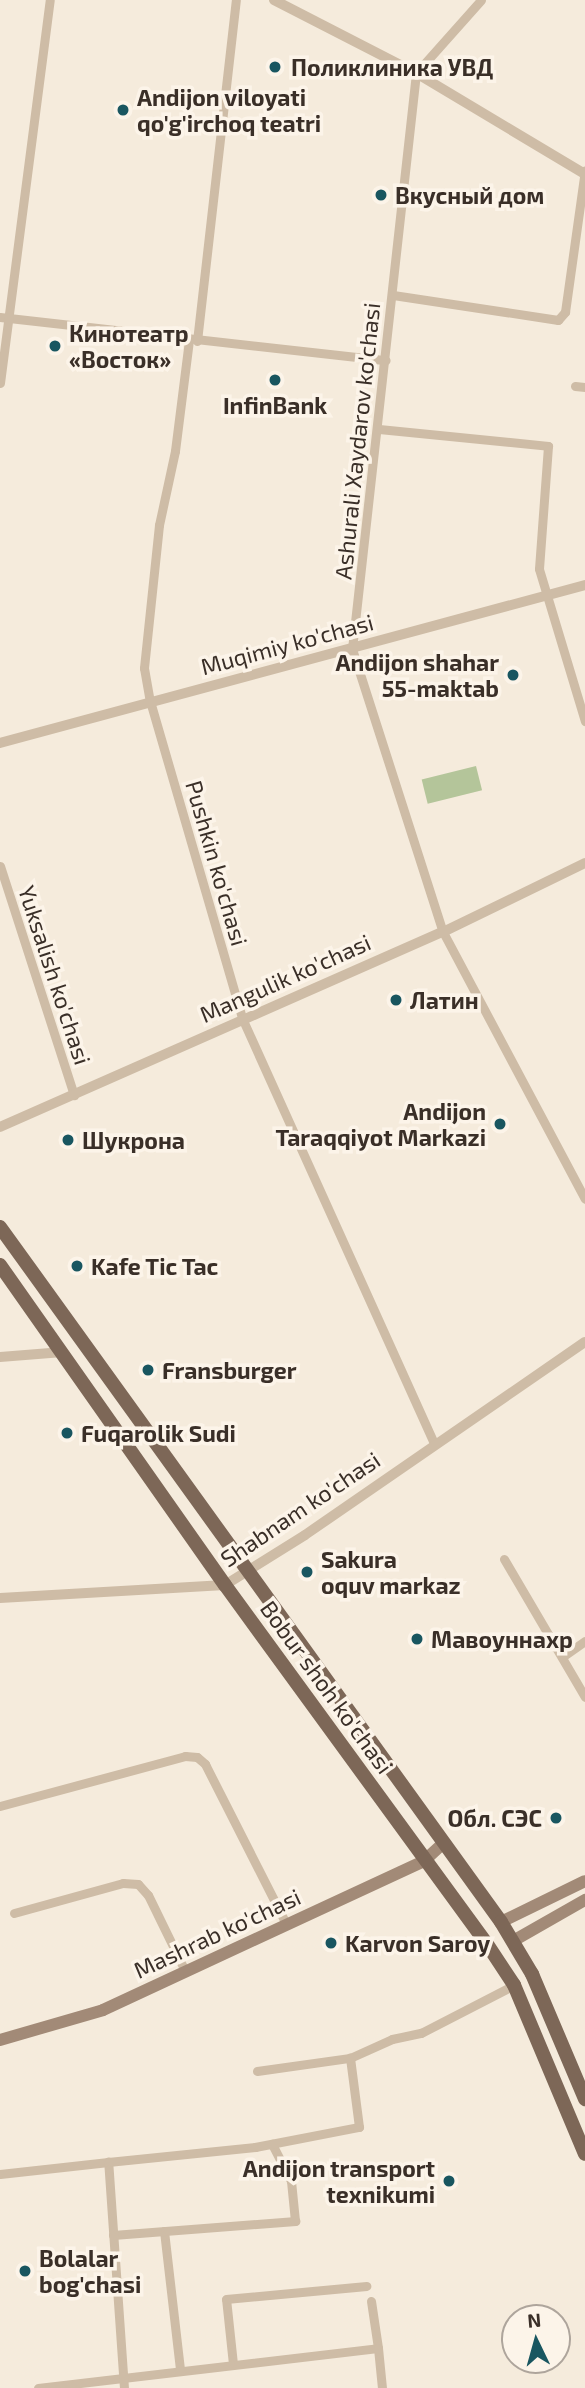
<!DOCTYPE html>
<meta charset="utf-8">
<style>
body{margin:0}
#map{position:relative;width:585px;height:2388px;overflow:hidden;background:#f5ebdc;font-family:"Exo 2",sans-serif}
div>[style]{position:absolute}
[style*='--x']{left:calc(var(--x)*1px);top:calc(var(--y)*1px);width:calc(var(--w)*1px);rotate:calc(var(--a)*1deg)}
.green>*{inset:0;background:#b4c59a;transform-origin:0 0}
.minor>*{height:9px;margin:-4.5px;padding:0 4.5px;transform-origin:4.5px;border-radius:4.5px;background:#cebca6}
.tertiary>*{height:10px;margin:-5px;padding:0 5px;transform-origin:5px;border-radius:5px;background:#cebca6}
.secondary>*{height:12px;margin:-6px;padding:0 6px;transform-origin:6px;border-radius:6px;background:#a28a77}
.primary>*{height:14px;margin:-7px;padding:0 7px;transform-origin:7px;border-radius:7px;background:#7d6757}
.dots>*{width:19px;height:19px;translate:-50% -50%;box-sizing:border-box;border:4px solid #fcf4e9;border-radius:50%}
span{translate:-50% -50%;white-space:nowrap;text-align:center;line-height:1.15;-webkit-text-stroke:7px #fcf4e9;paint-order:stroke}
.poi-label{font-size:23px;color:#3a2f28;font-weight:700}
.left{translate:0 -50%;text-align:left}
.right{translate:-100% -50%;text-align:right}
.street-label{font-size:23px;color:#3a2f28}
.north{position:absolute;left:501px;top:2304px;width:70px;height:70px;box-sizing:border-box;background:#fcf4e9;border:2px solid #aea59c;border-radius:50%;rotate:355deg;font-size:19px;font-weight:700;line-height:28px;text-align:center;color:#3a2f28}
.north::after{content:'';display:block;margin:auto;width:24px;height:32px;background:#195660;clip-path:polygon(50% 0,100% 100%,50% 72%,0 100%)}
</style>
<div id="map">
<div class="green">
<i style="left:476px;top:766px;width:25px;height:56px;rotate:76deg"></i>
</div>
<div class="minor">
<i style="--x:481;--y:0;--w:98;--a:131.7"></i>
<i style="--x:416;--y:73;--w:580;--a:96.34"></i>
<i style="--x:352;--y:649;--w:297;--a:72.2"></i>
<i style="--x:443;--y:932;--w:302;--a:62"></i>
<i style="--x:393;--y:295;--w:167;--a:8.6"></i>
<i style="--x:558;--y:320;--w:11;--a:-49"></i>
<i style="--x:565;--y:312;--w:143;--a:-82"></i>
<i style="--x:0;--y:317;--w:388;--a:6.4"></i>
<i style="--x:189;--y:340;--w:112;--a:97.2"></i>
<i style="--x:175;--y:451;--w:76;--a:102.2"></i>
<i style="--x:159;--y:525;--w:144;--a:96"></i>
<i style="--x:144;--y:668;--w:34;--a:80"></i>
<i style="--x:150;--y:701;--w:330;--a:73.8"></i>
<i style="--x:242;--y:1018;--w:467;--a:65.7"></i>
<i style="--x:197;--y:341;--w:343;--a:-83.5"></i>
<i style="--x:0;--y:383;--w:386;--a:-82.6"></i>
<i style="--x:575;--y:386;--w:10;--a:6"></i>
<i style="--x:379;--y:429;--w:170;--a:5.7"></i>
<i style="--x:548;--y:446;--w:123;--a:94.2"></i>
<i style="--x:539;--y:569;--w:159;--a:73.2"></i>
<i style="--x:0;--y:866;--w:241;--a:72.1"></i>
<i style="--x:504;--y:1559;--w:160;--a:59.6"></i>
<i style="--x:562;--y:1657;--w:28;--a:-35"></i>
<i style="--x:0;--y:1806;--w:192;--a:-15.1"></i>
<i style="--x:185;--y:1756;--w:12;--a:5"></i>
<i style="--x:197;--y:1757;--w:11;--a:41"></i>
<i style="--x:205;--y:1764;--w:177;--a:63.1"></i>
<i style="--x:14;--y:1913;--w:113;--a:-15.4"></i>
<i style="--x:123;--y:1883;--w:15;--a:4"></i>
<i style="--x:138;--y:1884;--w:15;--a:48"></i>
<i style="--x:148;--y:1895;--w:85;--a:64"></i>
<i style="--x:257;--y:2071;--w:94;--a:-8"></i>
<i style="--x:0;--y:2174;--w:109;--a:-6.3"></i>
<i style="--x:164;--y:2231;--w:140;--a:83.4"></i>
<i style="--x:113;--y:2235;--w:183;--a:-4.4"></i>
<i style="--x:295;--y:2221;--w:40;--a:-95.7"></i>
<i style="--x:291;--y:2181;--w:42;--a:-117.2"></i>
<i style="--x:371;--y:2301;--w:48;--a:81.5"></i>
<i style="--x:233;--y:2364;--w:65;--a:-96.1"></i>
<i style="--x:226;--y:2299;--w:141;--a:-5.3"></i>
<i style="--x:38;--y:2388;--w:342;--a:-6.7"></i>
<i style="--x:378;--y:2348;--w:40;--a:84.3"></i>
<i style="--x:124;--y:2388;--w:227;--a:-94"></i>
<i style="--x:108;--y:2162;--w:148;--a:-5.8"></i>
<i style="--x:255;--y:2147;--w:106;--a:-10.9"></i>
<i style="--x:359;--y:2127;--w:70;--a:-97.4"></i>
<i style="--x:350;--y:2058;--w:46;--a:-24.3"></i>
<i style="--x:392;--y:2039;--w:30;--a:-12"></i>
<i style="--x:421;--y:2033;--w:105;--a:-27.3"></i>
</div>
<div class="tertiary">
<i style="--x:274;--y:0;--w:160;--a:27.2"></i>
<i style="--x:416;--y:73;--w:197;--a:30.9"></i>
<i style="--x:0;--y:743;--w:606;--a:-15.11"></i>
<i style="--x:0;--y:1127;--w:484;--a:-23.8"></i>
<i style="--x:443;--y:932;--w:158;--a:-25.9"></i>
<i style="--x:0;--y:1357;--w:63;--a:-4.5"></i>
<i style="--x:0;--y:1598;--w:225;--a:-3.3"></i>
<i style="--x:225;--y:1585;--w:94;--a:-32"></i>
<i style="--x:305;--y:1535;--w:340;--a:-34.6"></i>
</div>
<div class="secondary">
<i style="--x:501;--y:1922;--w:93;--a:-26"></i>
<i style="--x:513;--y:1941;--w:83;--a:-29.7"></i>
<i style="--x:0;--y:2040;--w:107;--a:-16.2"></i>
<i style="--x:103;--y:2010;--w:354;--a:-24.9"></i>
<i style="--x:424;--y:1861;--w:26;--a:-43"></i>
</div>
<div class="primary">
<i style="--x:0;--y:1227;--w:857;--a:54.21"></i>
<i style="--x:501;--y:1922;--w:61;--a:59.2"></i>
<i style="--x:532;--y:1974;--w:136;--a:67"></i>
<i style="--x:0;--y:1265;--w:391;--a:54.9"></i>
<i style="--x:225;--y:1585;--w:444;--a:53.9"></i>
<i style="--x:487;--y:1944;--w:49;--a:56.6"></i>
<i style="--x:514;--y:1985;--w:183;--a:67.2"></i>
</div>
<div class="dots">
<i style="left:275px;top:67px;background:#195660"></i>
<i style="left:123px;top:110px;background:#195660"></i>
<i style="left:381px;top:195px;background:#195660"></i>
<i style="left:55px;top:346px;background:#195660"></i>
<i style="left:275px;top:380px;background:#195660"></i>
<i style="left:513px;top:675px;background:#195660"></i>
<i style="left:396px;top:1000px;background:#195660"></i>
<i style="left:500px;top:1124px;background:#195660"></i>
<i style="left:68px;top:1140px;background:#195660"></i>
<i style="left:77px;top:1266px;background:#195660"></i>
<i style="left:148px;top:1370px;background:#195660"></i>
<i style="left:67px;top:1433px;background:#195660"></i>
<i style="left:307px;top:1572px;background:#195660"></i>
<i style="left:417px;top:1639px;background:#195660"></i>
<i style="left:556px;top:1818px;background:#195660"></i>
<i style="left:331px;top:1943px;background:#195660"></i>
<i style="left:449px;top:2181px;background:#195660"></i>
<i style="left:25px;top:2271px;background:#195660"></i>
</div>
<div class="poi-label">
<span class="left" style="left:291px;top:67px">Поликлиника УВД</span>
<span class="left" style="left:137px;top:110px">Andijon viloyati<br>qo'g'irchoq teatri</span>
<span class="left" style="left:395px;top:195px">Вкусный дом</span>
<span class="left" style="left:69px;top:346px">Кинотеатр<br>«Восток»</span>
<span style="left:275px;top:405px">InfinBank</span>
<span class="right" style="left:499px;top:675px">Andijon shahar<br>55-maktab</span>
<span class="left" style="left:410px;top:1000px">Латин</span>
<span class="right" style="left:486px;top:1124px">Andijon<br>Taraqqiyot Markazi</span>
<span class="left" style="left:82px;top:1140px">Шукрона</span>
<span class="left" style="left:91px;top:1266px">Kafe Tic Tac</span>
<span class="left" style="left:162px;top:1370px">Fransburger</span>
<span class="left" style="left:81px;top:1433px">Fuqarolik Sudi</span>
<span class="left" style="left:321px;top:1572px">Sakura<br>oquv markaz</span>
<span class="left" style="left:431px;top:1639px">Мавоуннахр</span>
<span class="right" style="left:542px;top:1818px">Обл. СЭС</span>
<span class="left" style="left:345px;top:1943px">Karvon Saroy</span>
<span class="right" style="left:435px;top:2181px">Andijon transport<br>texnikumi</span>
<span class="left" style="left:39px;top:2271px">Bolalar<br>bog'chasi</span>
</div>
<div class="street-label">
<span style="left:357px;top:441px;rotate:-84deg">Ashurali Xaydarov ko'chasi</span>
<span style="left:287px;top:644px;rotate:-15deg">Muqimiy ko'chasi</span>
<span style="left:217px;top:863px;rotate:74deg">Pushkin ko'chasi</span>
<span style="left:55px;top:975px;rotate:72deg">Yuksalish ko'chasi</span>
<span style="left:285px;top:978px;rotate:-24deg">Mangulik ko'chasi</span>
<span style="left:300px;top:1509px;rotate:-34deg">Shabnam ko'chasi</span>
<span style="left:327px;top:1687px;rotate:54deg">Bobur shoh ko'chasi</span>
<span style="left:217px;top:1933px;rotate:-25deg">Mashrab ko'chasi</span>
</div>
<div class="north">N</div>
</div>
